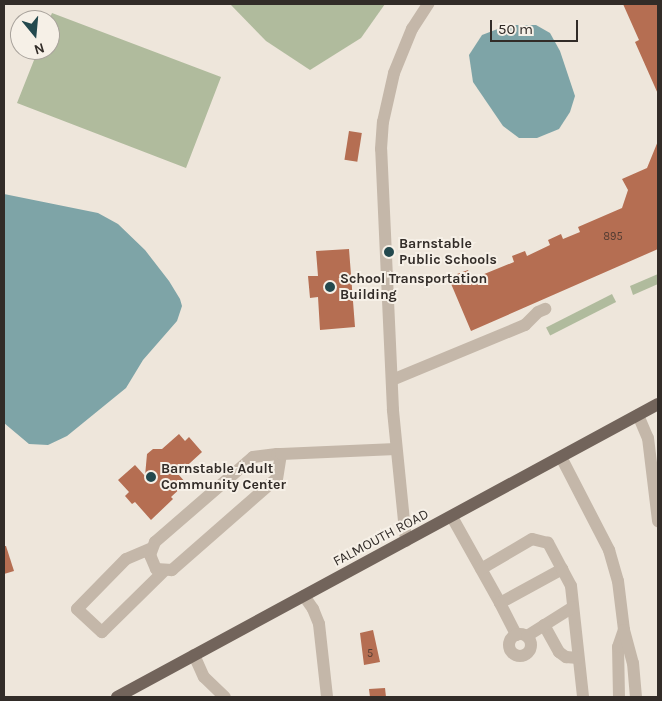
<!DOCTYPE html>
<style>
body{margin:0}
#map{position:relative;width:662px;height:701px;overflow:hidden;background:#eee6db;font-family:Karla,sans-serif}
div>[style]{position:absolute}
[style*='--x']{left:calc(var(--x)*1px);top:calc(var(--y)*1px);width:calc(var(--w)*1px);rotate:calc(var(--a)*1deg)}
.green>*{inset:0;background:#b0bb9d;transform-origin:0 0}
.water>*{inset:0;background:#7ea4a7}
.building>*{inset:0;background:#b56e52;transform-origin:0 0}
.minor>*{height:12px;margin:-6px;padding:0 6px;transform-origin:6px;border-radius:6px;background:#c4b7a9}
.minor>.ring{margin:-6px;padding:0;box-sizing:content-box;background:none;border:12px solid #c4b7a9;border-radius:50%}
.major>*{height:12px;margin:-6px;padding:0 6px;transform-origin:6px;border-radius:6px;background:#72645b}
.dots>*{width:14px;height:14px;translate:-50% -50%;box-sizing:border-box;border:2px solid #f6f0e7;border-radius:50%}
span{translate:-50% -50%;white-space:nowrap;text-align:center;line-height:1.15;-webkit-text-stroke:4px #f6f0e7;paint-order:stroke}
.number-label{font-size:11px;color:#533c32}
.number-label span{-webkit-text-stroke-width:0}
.poi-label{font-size:14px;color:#322c28;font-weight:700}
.left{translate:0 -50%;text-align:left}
.street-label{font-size:14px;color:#322c28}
.frame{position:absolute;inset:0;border:5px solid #322c28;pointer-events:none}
.north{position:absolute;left:10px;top:10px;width:50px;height:50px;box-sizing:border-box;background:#f6f0e7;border:1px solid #a8a29b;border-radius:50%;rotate:163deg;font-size:14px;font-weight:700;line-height:20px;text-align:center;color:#322c28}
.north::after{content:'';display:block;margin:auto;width:18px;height:22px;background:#23494e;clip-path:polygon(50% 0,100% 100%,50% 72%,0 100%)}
.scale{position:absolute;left:490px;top:20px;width:88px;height:22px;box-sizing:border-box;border:2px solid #322c28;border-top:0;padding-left:6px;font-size:15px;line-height:18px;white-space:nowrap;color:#322c28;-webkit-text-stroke:4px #f6f0e7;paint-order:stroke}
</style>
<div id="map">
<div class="green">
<i style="clip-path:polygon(230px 4px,385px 4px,361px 38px,310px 70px,266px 41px)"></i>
<i style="clip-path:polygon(52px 13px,221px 77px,186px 168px,17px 103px,38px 50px,50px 50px,49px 20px)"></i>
<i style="clip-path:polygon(658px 274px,658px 284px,633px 295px,630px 286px)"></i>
<i style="left:612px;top:294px;width:9px;height:74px;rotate:63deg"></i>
</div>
<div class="water">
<i style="clip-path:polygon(508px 25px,536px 25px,550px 33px,560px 51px,575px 96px,570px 112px,559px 129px,537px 138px,519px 138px,503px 126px,473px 82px,469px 55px,482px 35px)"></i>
<i style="clip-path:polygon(4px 194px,98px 213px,118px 224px,145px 250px,169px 281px,180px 299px,182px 306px,177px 321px,143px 360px,126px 388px,67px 436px,48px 445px,29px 444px,4px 423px)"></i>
</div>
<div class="building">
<i style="clip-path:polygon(623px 4px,658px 4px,658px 94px,635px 42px,639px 40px)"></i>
<i style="left:349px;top:131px;width:13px;height:29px;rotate:9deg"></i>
<i style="clip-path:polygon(658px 141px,658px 249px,471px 331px,449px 279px,457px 274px,468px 270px,472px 279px,514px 262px,512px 256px,525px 251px,527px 256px,550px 245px,548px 240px,561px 234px,563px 239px,580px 232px,578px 227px,622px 208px,628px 190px,622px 179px,647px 168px)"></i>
<i style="clip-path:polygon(349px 249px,355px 327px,320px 330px,318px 297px,310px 298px,308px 276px,318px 276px,316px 251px)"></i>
<i style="clip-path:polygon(179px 434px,185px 441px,189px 437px,202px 452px,178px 474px,186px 483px,171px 497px,173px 499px,151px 520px,135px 502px,132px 504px,125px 496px,129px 492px,118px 480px,135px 465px,145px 476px,147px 454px,153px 449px,162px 449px)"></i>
<i style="clip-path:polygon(4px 546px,6px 546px,14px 571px,4px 574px)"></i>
<i style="clip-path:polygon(373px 630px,380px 662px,364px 665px,360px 633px)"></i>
<i style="clip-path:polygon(385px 688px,386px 697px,370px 697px,369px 689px)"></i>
</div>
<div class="minor">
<i style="--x:392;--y:380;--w:144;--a:-22.5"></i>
<i style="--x:525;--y:325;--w:18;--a:-45"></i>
<i style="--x:538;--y:312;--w:8;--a:-23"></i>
<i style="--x:638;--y:415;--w:25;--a:67"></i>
<i style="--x:648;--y:438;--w:84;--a:83.1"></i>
<i style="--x:281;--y:454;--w:24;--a:99"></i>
<i style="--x:277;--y:478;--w:140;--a:138.8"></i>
<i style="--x:172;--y:570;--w:16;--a:-176"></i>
<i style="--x:156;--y:569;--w:15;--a:-113"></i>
<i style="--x:150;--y:555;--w:14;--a:-69"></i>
<i style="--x:155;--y:542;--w:130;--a:-40.9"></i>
<i style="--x:253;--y:457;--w:24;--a:-7"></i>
<i style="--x:277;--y:454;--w:4;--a:0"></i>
<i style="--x:281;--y:454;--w:115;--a:-2.5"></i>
<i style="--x:561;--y:457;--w:105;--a:62.7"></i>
<i style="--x:609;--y:550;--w:32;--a:74"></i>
<i style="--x:618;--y:581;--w:49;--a:83"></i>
<i style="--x:452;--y:517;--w:98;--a:60.8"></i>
<i style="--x:500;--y:603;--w:71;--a:-28.7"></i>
<i style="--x:562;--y:569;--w:30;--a:-118"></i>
<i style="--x:548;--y:543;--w:16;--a:-166"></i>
<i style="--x:532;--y:539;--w:59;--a:149.5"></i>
<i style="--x:406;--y:541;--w:132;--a:-95.7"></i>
<i style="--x:393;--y:410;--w:261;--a:-92.6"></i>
<i style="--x:381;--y:149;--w:27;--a:-86"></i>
<i style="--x:383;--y:122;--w:50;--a:-77.3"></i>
<i style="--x:394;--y:73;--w:48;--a:-67.8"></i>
<i style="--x:412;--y:29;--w:30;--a:-57"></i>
<i style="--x:152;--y:548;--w:28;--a:157"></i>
<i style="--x:126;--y:559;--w:70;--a:134.4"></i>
<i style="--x:77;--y:609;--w:34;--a:43"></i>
<i style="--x:102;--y:632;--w:88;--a:-44.5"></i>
<i style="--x:562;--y:569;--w:19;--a:62"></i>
<i style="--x:571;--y:586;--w:112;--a:83.8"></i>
<i style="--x:304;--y:596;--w:16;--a:55"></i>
<i style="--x:313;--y:609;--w:16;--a:68"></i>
<i style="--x:319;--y:624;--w:73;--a:83.7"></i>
<i style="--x:500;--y:603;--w:36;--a:63"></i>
<i style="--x:544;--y:625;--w:31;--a:61"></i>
<i style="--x:559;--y:652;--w:9;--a:36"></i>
<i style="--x:566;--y:657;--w:12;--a:5"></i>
<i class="ring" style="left:509px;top:634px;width:10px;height:10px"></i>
<i style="--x:527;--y:636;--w:54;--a:-32.2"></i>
<i style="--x:194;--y:655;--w:24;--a:66"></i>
<i style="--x:204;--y:677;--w:29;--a:44"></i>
<i style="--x:619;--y:697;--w:50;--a:-91.1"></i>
<i style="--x:618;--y:647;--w:18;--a:-71"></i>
<i style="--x:624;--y:630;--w:34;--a:75"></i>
<i style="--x:633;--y:663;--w:34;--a:85"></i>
</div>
<div class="major">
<i style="--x:117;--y:697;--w:615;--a:-28.44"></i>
</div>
<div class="dots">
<i style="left:389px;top:252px;background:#23494e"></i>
<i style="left:330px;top:287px;background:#23494e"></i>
<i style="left:151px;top:477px;background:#23494e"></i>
</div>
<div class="number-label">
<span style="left:613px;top:237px">895</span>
<span style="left:370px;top:654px">5</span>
</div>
<div class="poi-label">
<span class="left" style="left:399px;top:252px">Barnstable<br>Public Schools</span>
<span class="left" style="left:340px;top:287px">School Transportation<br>Building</span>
<span class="left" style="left:161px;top:477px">Barnstable Adult<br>Community Center</span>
</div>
<div class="street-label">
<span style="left:381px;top:538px;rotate:-28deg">FALMOUTH ROAD</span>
</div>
<div class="frame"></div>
<div class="north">N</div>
<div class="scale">50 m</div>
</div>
